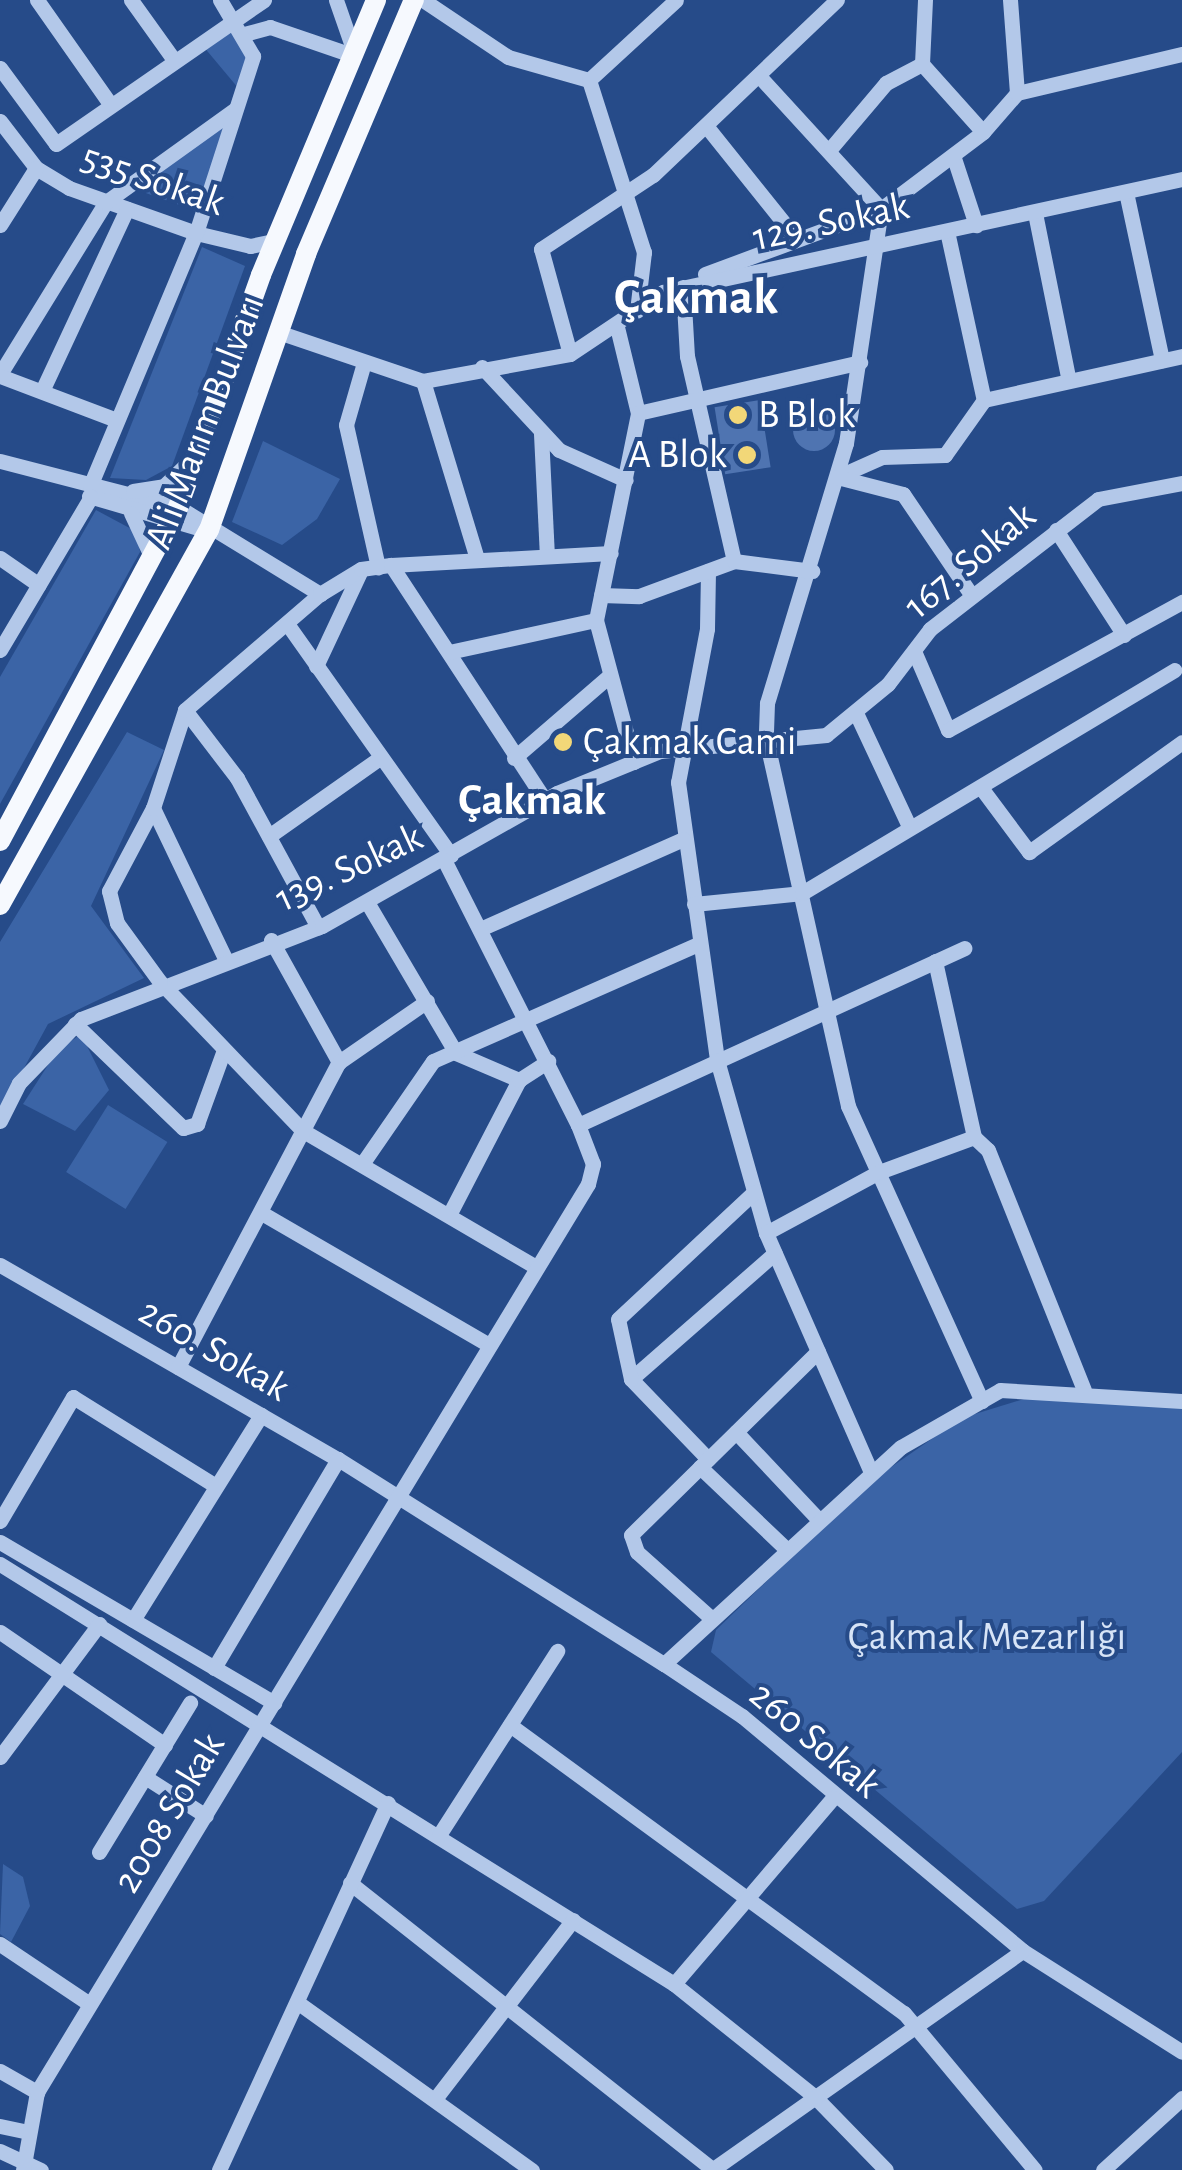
<!DOCTYPE html>
<meta charset="utf-8">
<style>
body{margin:0}
#map{position:relative;width:1182px;height:2170px;overflow:hidden;background:#264b89;font-family:"Alegreya Sans",sans-serif}
div>[style]{position:absolute}
[style*='--x']{left:calc(var(--x)*1px);top:calc(var(--y)*1px);width:calc(var(--w)*1px);rotate:calc(var(--a)*1deg)}
.green>*{inset:0;background:#3b64a6;transform-origin:0 0}
.building>*{inset:0;background:#4f74b1;transform-origin:0 0}
.round{border-radius:50%}
.minor>*{height:15px;margin:-7.5px;padding:0 7.5px;transform-origin:7.5px;border-radius:7.5px;background:#b3c8e9}
.major>*{height:20px;margin:-10px;padding:0 10px;transform-origin:10px;border-radius:10px;background:#f6f9fe}
.dots>*{width:28px;height:28px;translate:-50% -50%;box-sizing:border-box;border:5px solid #264b89;border-radius:50%}
span{translate:-50% -50%;white-space:nowrap;text-align:center;line-height:1.15;-webkit-text-stroke:8px #264b89;paint-order:stroke}
.street-label{font-size:40px;color:#fff}
.poi-label{font-size:40px;color:#fff}
.left{translate:0 -50%;text-align:left}
.right{translate:-100% -50%;text-align:right}
.park-label{font-size:40px;color:#d7e4f7}
.quarter-label{font-size:45px;color:#fff;font-weight:700}
.district-label{font-size:50px;color:#fff;font-weight:700}
</style>
<div id="map">
<div class="green">
<i style="clip-path:polygon(236px 25px,251px 48px,239px 89px,203px 46px)"></i>
<i style="clip-path:polygon(224px 125px,199px 212px,129px 187px)"></i>
<i style="clip-path:polygon(202px 247px,245px 266px,172px 466px,146px 480px,110px 478px)"></i>
<i style="clip-path:polygon(263px 441px,340px 479px,317px 519px,282px 545px,232px 522px)"></i>
<i style="clip-path:polygon(96px 510px,137px 532px,140px 552px,0 804px,0 677px)"></i>
<i style="clip-path:polygon(127px 732px,164px 750px,91px 906px,144px 978px,48px 1024px,0 1112px,0 942px)"></i>
<i style="clip-path:polygon(81px 1034px,109px 1090px,75px 1131px,23px 1104px,57px 1051px)"></i>
<i style="left:108px;top:1105px;width:70px;height:79px;rotate:32deg"></i>
<i style="clip-path:polygon(1027px 1398px,1182px 1408px,1182px 1752px,1044px 1901px,1017px 1909px,711px 1652px,716px 1630px,871px 1481px,962px 1418px)"></i>
<i style="clip-path:polygon(3px 1864px,23px 1877px,30px 1906px,11px 1942px,0 1934px)"></i>
</div>
<div class="building">
<i style="left:760px;top:400px;width:68px;height:46px;rotate:81deg"></i>
<i class="round" style="left:793px;top:409px;width:42px;height:42px"></i>
</div>
<div class="minor">
<i style="--x:37;--y:0;--w:127;--a:54.9"></i>
<i style="--x:131;--y:0;--w:74;--a:54.4"></i>
<i style="--x:336;--y:0;--w:49;--a:70.8"></i>
<i style="--x:423;--y:0;--w:102;--a:33.8"></i>
<i style="--x:508;--y:57;--w:84;--a:15.9"></i>
<i style="--x:589;--y:80;--w:181;--a:72.3"></i>
<i style="--x:644;--y:252;--w:59;--a:96.8"></i>
<i style="--x:925;--y:0;--w:64;--a:92.7"></i>
<i style="--x:922;--y:64;--w:91;--a:48.1"></i>
<i style="--x:244;--y:34;--w:27;--a:-15"></i>
<i style="--x:270;--y:27;--w:83;--a:18.9"></i>
<i style="--x:0;--y:68;--w:94;--a:53.6"></i>
<i style="--x:56;--y:144;--w:253;--a:-34.7"></i>
<i style="--x:760;--y:77;--w:179;--a:47.5"></i>
<i style="--x:881;--y:209;--w:237;--a:98.5"></i>
<i style="--x:846;--y:443;--w:272;--a:106.9"></i>
<i style="--x:767;--y:703;--w:36;--a:92"></i>
<i style="--x:766;--y:739;--w:376;--a:77.4"></i>
<i style="--x:848;--y:1106;--w:324;--a:65.6"></i>
<i style="--x:589;--y:80;--w:118;--a:-42.6"></i>
<i style="--x:1017;--y:93;--w:170;--a:-13.3"></i>
<i style="--x:0;--y:121;--w:59;--a:52.5"></i>
<i style="--x:36;--y:168;--w:39;--a:31"></i>
<i style="--x:69;--y:188;--w:135;--a:19.5"></i>
<i style="--x:196;--y:233;--w:56;--a:13.5"></i>
<i style="--x:250;--y:246;--w:25;--a:-12"></i>
<i style="--x:707;--y:127;--w:141;--a:51.3"></i>
<i style="--x:831;--y:148;--w:85;--a:-49.8"></i>
<i style="--x:886;--y:83;--w:41;--a:-27.8"></i>
<i style="--x:953;--y:155;--w:74;--a:71.8"></i>
<i style="--x:1126;--y:192;--w:172;--a:77.9"></i>
<i style="--x:1035;--y:213;--w:171;--a:78.6"></i>
<i style="--x:0;--y:225;--w:67;--a:-57.7"></i>
<i style="--x:947;--y:231;--w:173;--a:77.7"></i>
<i style="--x:705;--y:274;--w:188;--a:-20.3"></i>
<i style="--x:881;--y:209;--w:128;--a:-37"></i>
<i style="--x:983;--y:132;--w:52;--a:-48.9"></i>
<i style="--x:1017;--y:93;--w:93;--a:-94.3"></i>
<i style="--x:683;--y:287;--w:69;--a:86.7"></i>
<i style="--x:687;--y:356;--w:210;--a:77.1"></i>
<i style="--x:617;--y:327;--w:89;--a:76.3"></i>
<i style="--x:281;--y:333;--w:150;--a:18.7"></i>
<i style="--x:423;--y:381;--w:149;--a:-10.4"></i>
<i style="--x:570;--y:354;--w:112;--a:-33.7"></i>
<i style="--x:663;--y:292;--w:531;--a:-12.28"></i>
<i style="--x:570;--y:354;--w:109;--a:-105.4"></i>
<i style="--x:541;--y:249;--w:134;--a:-33.5"></i>
<i style="--x:653;--y:175;--w:254;--a:-43.6"></i>
<i style="--x:363;--y:366;--w:61;--a:106.1"></i>
<i style="--x:346;--y:425;--w:146;--a:77.3"></i>
<i style="--x:482;--y:367;--w:113;--a:47.1"></i>
<i style="--x:559;--y:450;--w:73;--a:24.1"></i>
<i style="--x:0;--y:374;--w:202;--a:-58.4"></i>
<i style="--x:106;--y:202;--w:158;--a:-35.7"></i>
<i style="--x:0;--y:376;--w:122;--a:20.7"></i>
<i style="--x:423;--y:381;--w:186;--a:73.1"></i>
<i style="--x:42;--y:391;--w:201;--a:-65"></i>
<i style="--x:541;--y:434;--w:122;--a:87.2"></i>
<i style="--x:0;--y:461;--w:184;--a:14.5"></i>
<i style="--x:178;--y:507;--w:167;--a:31.5"></i>
<i style="--x:837;--y:477;--w:49;--a:-24"></i>
<i style="--x:882;--y:457;--w:63;--a:-1.8"></i>
<i style="--x:945;--y:455;--w:67;--a:-54.7"></i>
<i style="--x:984;--y:400;--w:203;--a:-12.5"></i>
<i style="--x:837;--y:477;--w:68;--a:14.4"></i>
<i style="--x:903;--y:494;--w:123;--a:55.9"></i>
<i style="--x:90;--y:486;--w:274;--a:-67.3"></i>
<i style="--x:196;--y:233;--w:186;--a:-72.1"></i>
<i style="--x:253;--y:56;--w:65;--a:-120.5"></i>
<i style="--x:133;--y:491;--w:31;--a:-9"></i>
<i style="--x:164;--y:486;--w:35;--a:-44"></i>
<i style="--x:89;--y:496;--w:121;--a:16.3"></i>
<i style="--x:131;--y:513;--w:50;--a:65"></i>
<i style="--x:1056;--y:530;--w:125;--a:57.1"></i>
<i style="--x:0;--y:558;--w:47;--a:34.7"></i>
<i style="--x:391;--y:565;--w:281;--a:56.8"></i>
<i style="--x:708;--y:571;--w:58;--a:91"></i>
<i style="--x:707;--y:629;--w:156;--a:100.7"></i>
<i style="--x:678;--y:782;--w:281;--a:82"></i>
<i style="--x:717;--y:1060;--w:180;--a:74.2"></i>
<i style="--x:766;--y:1233;--w:261;--a:66.3"></i>
<i style="--x:601;--y:595;--w:38;--a:2"></i>
<i style="--x:639;--y:596;--w:101;--a:-20.2"></i>
<i style="--x:734;--y:561;--w:79;--a:7.3"></i>
<i style="--x:288;--y:625;--w:282;--a:54.7"></i>
<i style="--x:0;--y:650;--w:178;--a:-59.3"></i>
<i style="--x:914;--y:651;--w:86;--a:66.7"></i>
<i style="--x:948;--y:730;--w:267;--a:-28.7"></i>
<i style="--x:449;--y:652;--w:150;--a:-12.3"></i>
<i style="--x:316;--y:666;--w:106;--a:-64.9"></i>
<i style="--x:185;--y:710;--w:86;--a:52.6"></i>
<i style="--x:237;--y:778;--w:170;--a:61.5"></i>
<i style="--x:856;--y:713;--w:125;--a:64.9"></i>
<i style="--x:514;--y:758;--w:124;--a:-40.8"></i>
<i style="--x:634;--y:762;--w:147;--a:-105"></i>
<i style="--x:596;--y:620;--w:211;--a:-78.5"></i>
<i style="--x:638;--y:413;--w:228;--a:-12.9"></i>
<i style="--x:982;--y:789;--w:79;--a:53.3"></i>
<i style="--x:1029;--y:852;--w:188;--a:-35.7"></i>
<i style="--x:153;--y:808;--w:166;--a:64.4"></i>
<i style="--x:269;--y:836;--w:137;--a:-35.2"></i>
<i style="--x:367;--y:902;--w:175;--a:59.5"></i>
<i style="--x:694;--y:904;--w:109;--a:-5.8"></i>
<i style="--x:802;--y:893;--w:434;--a:-30.9"></i>
<i style="--x:480;--y:929;--w:222;--a:-23.9"></i>
<i style="--x:271;--y:940;--w:140;--a:60.9"></i>
<i style="--x:935;--y:961;--w:180;--a:77.5"></i>
<i style="--x:75;--y:1024;--w:150;--a:43.9"></i>
<i style="--x:183;--y:1128;--w:15;--a:-16"></i>
<i style="--x:197;--y:1124;--w:79;--a:-70"></i>
<i style="--x:456;--y:1053;--w:69;--a:23.2"></i>
<i style="--x:0;--y:1121;--w:42;--a:-63.4"></i>
<i style="--x:19;--y:1083;--w:89;--a:-45.9"></i>
<i style="--x:81;--y:1019;--w:258;--a:-21.1"></i>
<i style="--x:322;--y:926;--w:270;--a:-29.5"></i>
<i style="--x:557;--y:793;--w:111;--a:-22.2"></i>
<i style="--x:660;--y:751;--w:167;--a:-5.5"></i>
<i style="--x:826;--y:735;--w:80;--a:-39.4"></i>
<i style="--x:888;--y:684;--w:69;--a:-52.6"></i>
<i style="--x:930;--y:629;--w:212;--a:-37.7"></i>
<i style="--x:1098;--y:499;--w:86;--a:-10.8"></i>
<i style="--x:578;--y:1125;--w:425;--a:-24.6"></i>
<i style="--x:362;--y:1164;--w:125;--a:-55.4"></i>
<i style="--x:433;--y:1061;--w:290;--a:-23.8"></i>
<i style="--x:265;--y:1215;--w:259;--a:30.1"></i>
<i style="--x:449;--y:1215;--w:152;--a:-62.6"></i>
<i style="--x:519;--y:1080;--w:35;--a:-33"></i>
<i style="--x:766;--y:1233;--w:128;--a:-28.4"></i>
<i style="--x:879;--y:1172;--w:101;--a:-20.2"></i>
<i style="--x:974;--y:1137;--w:19;--a:43"></i>
<i style="--x:988;--y:1150;--w:258;--a:68.2"></i>
<i style="--x:0;--y:1265;--w:390;--a:29.9"></i>
<i style="--x:338;--y:1459;--w:385;--a:32.2"></i>
<i style="--x:664;--y:1664;--w:94;--a:33.7"></i>
<i style="--x:742;--y:1716;--w:366;--a:39.9"></i>
<i style="--x:1023;--y:1951;--w:188;--a:32.4"></i>
<i style="--x:536;--y:1267;--w:270;--a:-149.7"></i>
<i style="--x:303;--y:1131;--w:207;--a:-133.8"></i>
<i style="--x:160;--y:982;--w:73;--a:-126.1"></i>
<i style="--x:117;--y:923;--w:33;--a:-104"></i>
<i style="--x:109;--y:891;--w:94;--a:-62.1"></i>
<i style="--x:153;--y:808;--w:103;--a:-71.9"></i>
<i style="--x:185;--y:710;--w:178;--a:-40.7"></i>
<i style="--x:320;--y:594;--w:48;--a:-31.4"></i>
<i style="--x:361;--y:569;--w:30;--a:-8"></i>
<i style="--x:391;--y:565;--w:220;--a:-3.1"></i>
<i style="--x:178;--y:1367;--w:345;--a:-62.2"></i>
<i style="--x:339;--y:1062;--w:107;--a:-34.7"></i>
<i style="--x:631;--y:1379;--w:191;--a:-41.2"></i>
<i style="--x:736;--y:1432;--w:118;--a:46.7"></i>
<i style="--x:708;--y:1459;--w:111;--a:-133.9"></i>
<i style="--x:631;--y:1379;--w:61;--a:-102.2"></i>
<i style="--x:618;--y:1319;--w:185;--a:-43"></i>
<i style="--x:700;--y:1467;--w:116;--a:43.6"></i>
<i style="--x:0;--y:1521;--w:144;--a:-59.5"></i>
<i style="--x:73;--y:1397;--w:168;--a:31.9"></i>
<i style="--x:0;--y:1542;--w:318;--a:30.4"></i>
<i style="--x:0;--y:1564;--w:794;--a:31.93"></i>
<i style="--x:674;--y:1984;--w:179;--a:38.7"></i>
<i style="--x:814;--y:2096;--w:103;--a:45.8"></i>
<i style="--x:711;--y:1618;--w:99;--a:-138.3"></i>
<i style="--x:637;--y:1552;--w:18;--a:-109"></i>
<i style="--x:631;--y:1535;--w:262;--a:-44.5"></i>
<i style="--x:133;--y:1620;--w:242;--a:-58"></i>
<i style="--x:0;--y:1632;--w:200;--a:34.4"></i>
<i style="--x:664;--y:1664;--w:321;--a:-42.5"></i>
<i style="--x:901;--y:1447;--w:114;--a:-29.9"></i>
<i style="--x:1000;--y:1390;--w:182;--a:3.5"></i>
<i style="--x:214;--y:1668;--w:243;--a:-59.3"></i>
<i style="--x:510;--y:1725;--w:488;--a:36.2"></i>
<i style="--x:904;--y:2013;--w:204;--a:50.2"></i>
<i style="--x:0;--y:1757;--w:166;--a:-53.3"></i>
<i style="--x:145;--y:1777;--w:72;--a:32.6"></i>
<i style="--x:439;--y:1835;--w:219;--a:-57.3"></i>
<i style="--x:99;--y:1852;--w:175;--a:-58.6"></i>
<i style="--x:350;--y:1883;--w:464;--a:38.3"></i>
<i style="--x:0;--y:1944;--w:106;--a:33.8"></i>
<i style="--x:674;--y:1984;--w:245;--a:-49.5"></i>
<i style="--x:297;--y:2002;--w:289;--a:35.6"></i>
<i style="--x:0;--y:2071;--w:43;--a:29.6"></i>
<i style="--x:435;--y:2099;--w:226;--a:-52.4"></i>
<i style="--x:0;--y:2126;--w:29;--a:12"></i>
<i style="--x:0;--y:2151;--w:45;--a:24.9"></i>
<i style="--x:23;--y:2170;--w:79;--a:-79.8"></i>
<i style="--x:37;--y:2092;--w:1062;--a:-58.75"></i>
<i style="--x:588;--y:1184;--w:21;--a:-76"></i>
<i style="--x:593;--y:1164;--w:42;--a:-111"></i>
<i style="--x:578;--y:1125;--w:297;--a:-116.8"></i>
<i style="--x:219;--y:2170;--w:404;--a:-65.3"></i>
<i style="--x:712;--y:2170;--w:380;--a:-35.2"></i>
<i style="--x:1103;--y:2170;--w:107;--a:-42.3"></i>
</div>
<div class="major">
<i style="--x:0;--y:841;--w:378;--a:-61.9"></i>
<i style="--x:178;--y:507;--w:246;--a:-70.3"></i>
<i style="--x:261;--y:275;--w:298;--a:-67.3"></i>
<i style="--x:0;--y:905;--w:429;--a:-60.9"></i>
<i style="--x:209;--y:530;--w:293;--a:-70.6"></i>
<i style="--x:306;--y:254;--w:276;--a:-67"></i>
</div>
<div class="dots">
<i style="left:738px;top:415px;background:#f2d778"></i>
<i style="left:747px;top:455px;background:#f2d778"></i>
<i style="left:563px;top:742px;background:#f2d778"></i>
</div>
<div class="street-label">
<span style="left:153px;top:180px;rotate:19deg">535 Sokak</span>
<span style="left:831px;top:222px;rotate:-12deg">129. Sokak</span>
<span style="left:205px;top:422px;rotate:-69deg">Ali Marım Bulvarı</span>
<span style="left:970px;top:561px;rotate:-40deg">167. Sokak</span>
<span style="left:349px;top:868px;rotate:-25deg">139. Sokak</span>
<span style="left:214px;top:1350px;rotate:30deg">260. Sokak</span>
<span style="left:815px;top:1740px;rotate:40deg">260 Sokak</span>
<span style="left:169px;top:1813px;rotate:-59deg">2008 Sokak</span>
</div>
<div class="poi-label">
<span class="left" style="left:758px;top:415px">B Blok</span>
<span class="right" style="left:727px;top:455px">A Blok</span>
<span class="left" style="left:583px;top:742px">Çakmak Cami</span>
</div>
<div class="park-label">
<span style="left:987px;top:1637px">Çakmak Mezarlığı</span>
</div>
<div class="quarter-label">
<span style="left:532px;top:801px">Çakmak</span>
</div>
<div class="district-label">
<span style="left:696px;top:299px">Çakmak</span>
</div>
</div>
